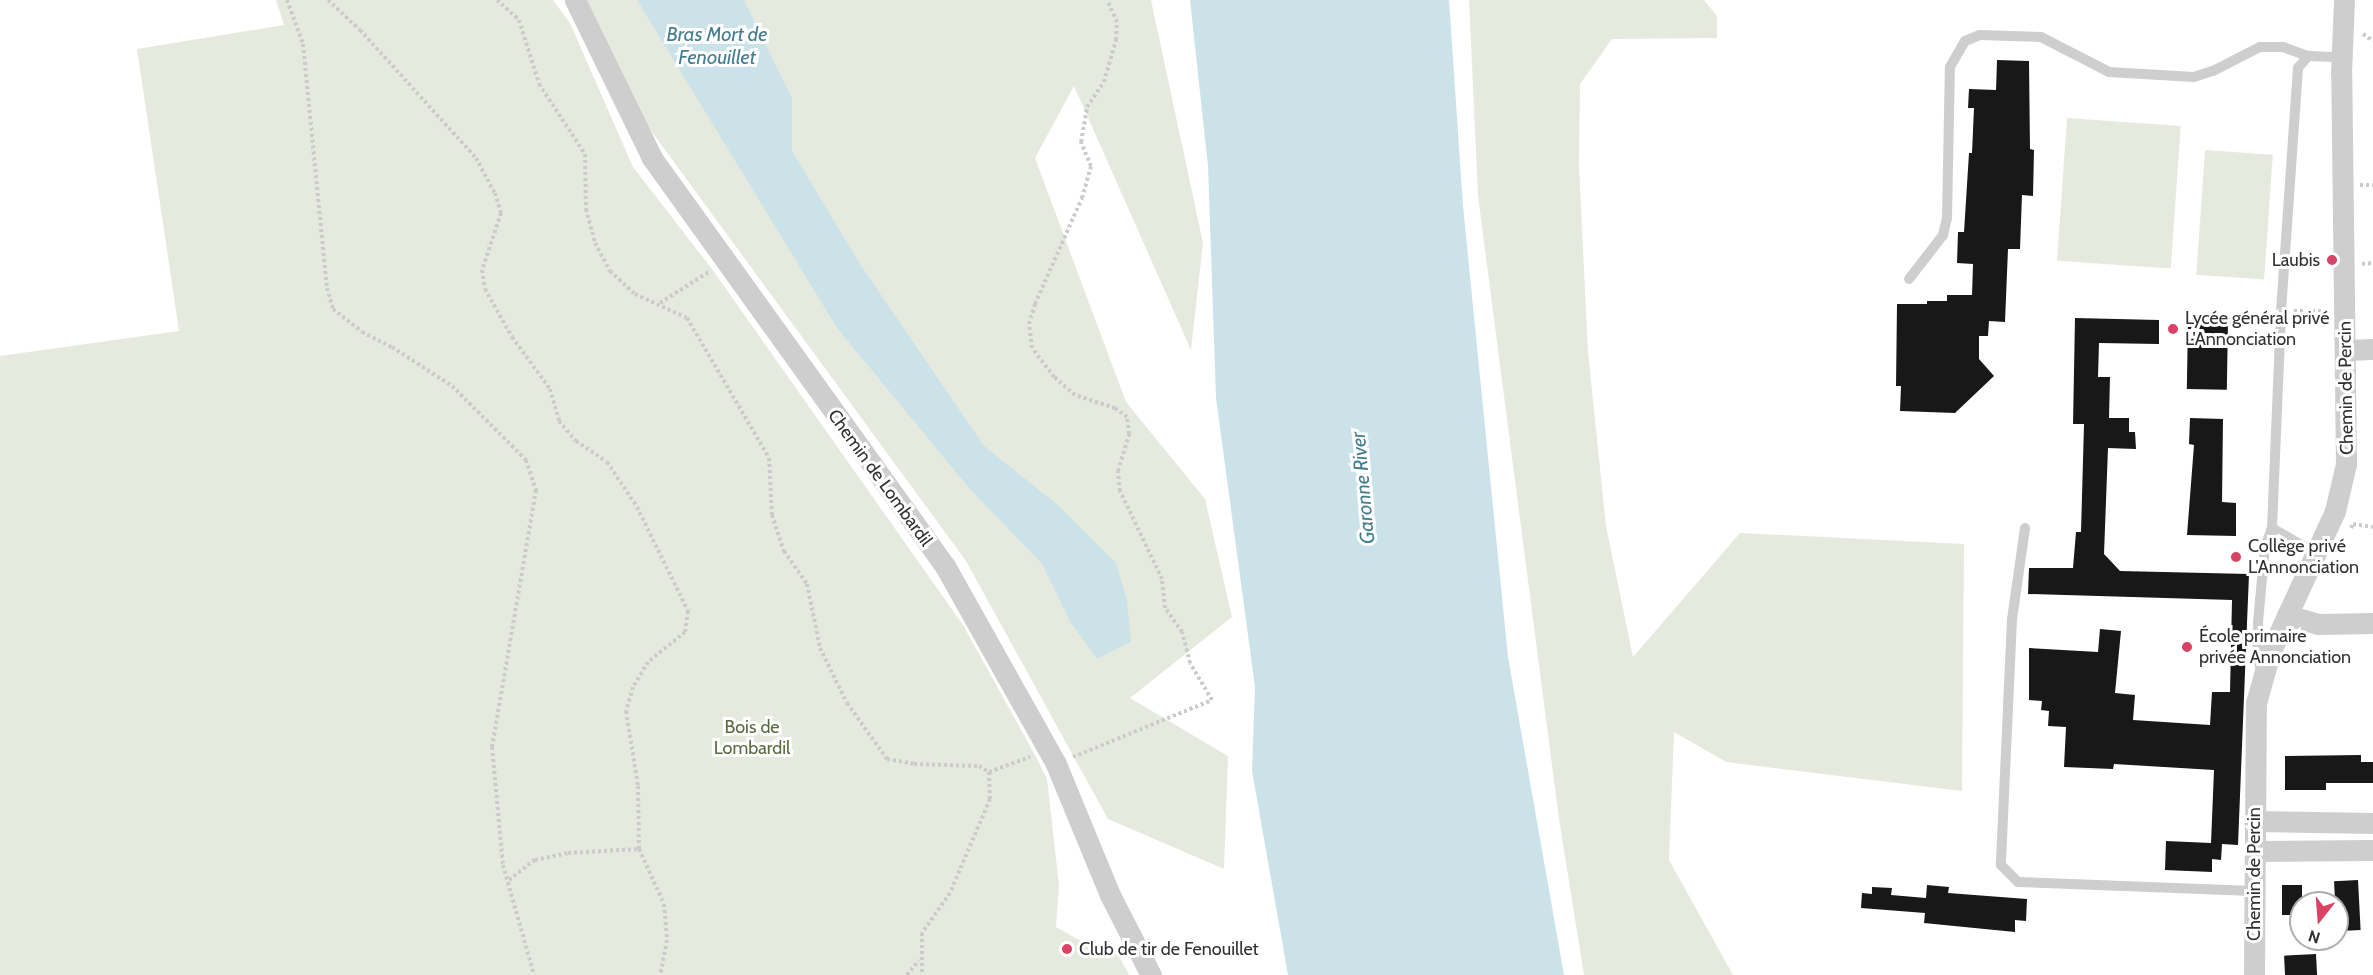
<!DOCTYPE html>
<meta charset="utf-8">
<style>
body{margin:0}
#map{position:relative;width:2373px;height:975px;overflow:hidden;background:#fff;font-family:Cabin,sans-serif}
div>[style]{position:absolute}
[style*='--x']{left:calc(var(--x)*1px);top:calc(var(--y)*1px);width:calc(var(--w)*1px);rotate:calc(var(--a)*1deg)}
.green>*{inset:0;background:#e6eade;transform-origin:0 0}
.water>*{inset:0;background:#cce2e9}
.building>*{inset:0;background:#181818;transform-origin:0 0}
.path>*{height:4px;margin-top:-2px;transform-origin:0;background:repeating-linear-gradient(90deg,#cbcbcb 0 3px,transparent 0 6px)}
.lane>*{height:10px;margin:-5px;padding:0 5px;transform-origin:5px;border-radius:5px;background:#cecece}
.street>*{height:21px;margin:-10.5px;padding:0 10.5px;transform-origin:10.5px;border-radius:10.5px;background:#cecece}
.dots>*{width:16px;height:16px;translate:-50% -50%;box-sizing:border-box;border:3px solid #fff;border-radius:50%}
span{translate:-50% -50%;white-space:nowrap;text-align:center;line-height:1.15;-webkit-text-stroke:6px #fff;paint-order:stroke}
.poi-label{font-size:18px;color:#313131}
.right{translate:-100% -50%;text-align:right}
.left{translate:0 -50%;text-align:left}
.street-label{font-size:18px;color:#313131}
.park-label{font-size:18px;color:#5b6a41}
.water-label{font-size:20px;color:#447d8f;font-style:italic}
.north{position:absolute;left:2289px;top:891px;width:60px;height:60px;box-sizing:border-box;background:#fff;border:2px solid #adadad;border-radius:50%;rotate:197deg;font-size:16px;font-weight:700;line-height:24px;text-align:center;color:#313131}
.north::after{content:'';display:block;margin:auto;width:21px;height:27px;background:#da4264;clip-path:polygon(50% 0,100% 100%,50% 72%,0 100%)}
</style>
<div id="map">
<div class="green">
<i style="clip-path:polygon(276px 0,553px 0,570px 23px,633px 167px,712px 269px,963px 625px,1035px 755px,1047px 779px,1059px 885px,1056px 927px,1088px 945px,1112px 943px,1129px 975px,0 975px,0 356px,179px 331px,137px 49px,284px 25px)"></i>
<i style="clip-path:polygon(575px 0,1151px 0,1203px 243px,1191px 350px,1074px 86px,1035px 158px,1126px 402px,1205px 499px,1232px 617px,1130px 698px,1228px 756px,1224px 869px,1108px 819px,966px 561px,649px 128px)"></i>
<i style="clip-path:polygon(1469px 0,1704px 0,1717px 16px,1717px 38px,1612px 39px,1580px 84px,1579px 166px,1588px 352px,1606px 526px,1633px 657px,1740px 533px,1964px 544px,1962px 791px,1726px 762px,1674px 732px,1669px 860px,1733px 975px,1584px 975px,1559px 819px,1478px 196px)"></i>
<i style="left:2067px;top:118px;width:114px;height:143px;rotate:4deg"></i>
<i style="left:2205px;top:150px;width:68px;height:125px;rotate:4deg"></i>
</div>
<div class="water">
<i style="clip-path:polygon(637px 0,744px 0,792px 98px,792px 151px,860px 264px,984px 446px,1058px 505px,1116px 563px,1127px 600px,1131px 642px,1097px 659px,1071px 623px,1042px 564px,969px 488px,837px 328px)"></i>
<i style="clip-path:polygon(1190px 0,1449px 0,1463px 206px,1508px 657px,1564px 975px,1288px 975px,1252px 771px,1255px 687px,1216px 398px,1208px 166px)"></i>
</div>
<div class="building">
<i style="clip-path:polygon(1997px 60px,2029px 61px,2030px 149px,2034px 150px,2033px 196px,2022px 195px,2020px 249px,2008px 249px,2005px 322px,1989px 321px,1988px 336px,1979px 336px,1979px 359px,1994px 376px,1955px 413px,1900px 411px,1901px 386px,1896px 386px,1897px 304px,1927px 304px,1927px 301px,1947px 301px,1947px 295px,1972px 295px,1973px 264px,1957px 263px,1958px 232px,1964px 232px,1969px 153px,1972px 153px,1974px 108px,1968px 108px,1969px 89px,1996px 90px)"></i>
<i style="clip-path:polygon(2075px 318px,2159px 320px,2159px 344px,2099px 343px,2098px 377px,2110px 377px,2109px 418px,2129px 418px,2129px 432px,2135px 432px,2136px 449px,2108px 448px,2104px 554px,2120px 571px,2249px 574px,2238px 845px,2222px 844px,2221px 860px,2212px 859px,2212px 872px,2165px 870px,2166px 841px,2211px 843px,2214px 770px,2114px 764px,2113px 769px,2064px 767px,2066px 727px,2048px 726px,2049px 711px,2041px 710px,2042px 701px,2029px 700px,2029px 648px,2098px 652px,2100px 629px,2121px 631px,2115px 693px,2135px 695px,2133px 720px,2210px 725px,2212px 692px,2230px 692px,2232px 600px,2028px 594px,2029px 568px,2073px 568px,2076px 532px,2081px 532px,2084px 424px,2073px 424px)"></i>
<i style="left:2188px;top:321px;width:40px;height:68px;rotate:1deg"></i>
<i style="clip-path:polygon(2190px 418px,2223px 419px,2222px 502px,2236px 503px,2236px 536px,2187px 535px,2194px 445px,2189px 444px)"></i>
<i style="clip-path:polygon(2361px 755px,2361px 762px,2373px 762px,2373px 783px,2326px 783px,2326px 790px,2285px 790px,2285px 756px)"></i>
<i style="left:2358px;top:880px;width:50px;height:24px;rotate:87deg"></i>
<i style="clip-path:polygon(1927px 885px,1949px 887px,1948px 893px,2027px 899px,2026px 921px,2015px 920px,2015px 932px,1924px 923px,1925px 913px,1861px 908px,1862px 893px,1872px 894px,1872px 887px,1892px 888px,1891px 895px,1926px 898px)"></i>
<i style="left:2282px;top:885px;width:20px;height:30px"></i>
<i style="left:2316px;top:954px;width:21px;height:32px;rotate:87deg"></i>
</div>
<div class="path">
<i style="--x:287;--y:0;--w:47;--a:70"></i>
<i style="--x:303;--y:44;--w:245;--a:84.4"></i>
<i style="--x:327;--y:288;--w:22;--a:74"></i>
<i style="--x:333;--y:309;--w:37;--a:38"></i>
<i style="--x:362;--y:332;--w:34;--a:27"></i>
<i style="--x:392;--y:347;--w:72;--a:33"></i>
<i style="--x:452;--y:386;--w:105;--a:45"></i>
<i style="--x:526;--y:460;--w:32;--a:72"></i>
<i style="--x:536;--y:490;--w:261;--a:99.7"></i>
<i style="--x:492;--y:747;--w:119;--a:84.7"></i>
<i style="--x:503;--y:865;--w:114;--a:74.3"></i>
<i style="--x:328;--y:0;--w:44;--a:43.2"></i>
<i style="--x:360;--y:30;--w:173;--a:47.8"></i>
<i style="--x:476;--y:158;--w:40;--a:62"></i>
<i style="--x:495;--y:193;--w:21;--a:73"></i>
<i style="--x:501;--y:213;--w:60;--a:108.4"></i>
<i style="--x:482;--y:270;--w:19;--a:81"></i>
<i style="--x:485;--y:289;--w:55;--a:60.6"></i>
<i style="--x:512;--y:337;--w:64;--a:53.8"></i>
<i style="--x:550;--y:389;--w:33;--a:74"></i>
<i style="--x:559;--y:421;--w:26;--a:50"></i>
<i style="--x:576;--y:441;--w:37;--a:34"></i>
<i style="--x:607;--y:462;--w:54;--a:56.3"></i>
<i style="--x:637;--y:507;--w:116;--a:63.9"></i>
<i style="--x:688;--y:611;--w:21;--a:98"></i>
<i style="--x:685;--y:632;--w:48;--a:141"></i>
<i style="--x:648;--y:662;--w:29;--a:121"></i>
<i style="--x:633;--y:687;--w:25;--a:106"></i>
<i style="--x:626;--y:711;--w:76;--a:80.9"></i>
<i style="--x:638;--y:786;--w:63;--a:89.1"></i>
<i style="--x:639;--y:849;--w:60;--a:65.6"></i>
<i style="--x:664;--y:904;--w:36;--a:85"></i>
<i style="--x:667;--y:940;--w:36;--a:101"></i>
<i style="--x:497;--y:0;--w:30;--a:42"></i>
<i style="--x:519;--y:20;--w:67;--a:72.6"></i>
<i style="--x:539;--y:84;--w:84;--a:56.7"></i>
<i style="--x:585;--y:154;--w:55;--a:89"></i>
<i style="--x:586;--y:209;--w:35;--a:75"></i>
<i style="--x:595;--y:243;--w:32;--a:62"></i>
<i style="--x:610;--y:271;--w:34;--a:43"></i>
<i style="--x:635;--y:294;--w:57;--a:24.8"></i>
<i style="--x:687;--y:318;--w:162;--a:59.6"></i>
<i style="--x:769;--y:458;--w:57;--a:87"></i>
<i style="--x:772;--y:515;--w:38;--a:72"></i>
<i style="--x:784;--y:551;--w:40;--a:55.1"></i>
<i style="--x:807;--y:584;--w:65;--a:78.5"></i>
<i style="--x:820;--y:648;--w:61;--a:63.9"></i>
<i style="--x:847;--y:703;--w:69;--a:54.5"></i>
<i style="--x:887;--y:759;--w:27;--a:10"></i>
<i style="--x:914;--y:764;--w:65;--a:1.8"></i>
<i style="--x:979;--y:766;--w:12;--a:31"></i>
<i style="--x:989;--y:772;--w:27;--a:88"></i>
<i style="--x:990;--y:799;--w:102;--a:113.1"></i>
<i style="--x:950;--y:893;--w:49;--a:125"></i>
<i style="--x:922;--y:933;--w:42;--a:90"></i>
<i style="--x:2363;--y:34;--w:12;--a:35"></i>
<i style="--x:2360;--y:185;--w:13;--a:0"></i>
<i style="--x:2362;--y:264;--w:11;--a:-5"></i>
<i style="--x:660;--y:303;--w:59;--a:-32.6"></i>
<i style="--x:2294;--y:311;--w:32;--a:0"></i>
<i style="--x:2351;--y:528;--w:4;--a:-63"></i>
<i style="--x:2353;--y:524;--w:20;--a:9"></i>
<i style="--x:1073;--y:757;--w:150;--a:-22.3"></i>
<i style="--x:1212;--y:700;--w:43;--a:-120.7"></i>
<i style="--x:1190;--y:663;--w:32;--a:-104"></i>
<i style="--x:1182;--y:632;--w:29;--a:-125"></i>
<i style="--x:1165;--y:608;--w:29;--a:-96"></i>
<i style="--x:1162;--y:579;--w:98;--a:-115.5"></i>
<i style="--x:1120;--y:491;--w:20;--a:-96"></i>
<i style="--x:1118;--y:471;--w:39;--a:-73"></i>
<i style="--x:1129;--y:434;--w:17;--a:-97"></i>
<i style="--x:1127;--y:417;--w:15;--a:-143"></i>
<i style="--x:1115;--y:408;--w:42;--a:-162"></i>
<i style="--x:1075;--y:395;--w:28;--a:-139"></i>
<i style="--x:1054;--y:377;--w:36;--a:-127"></i>
<i style="--x:1032;--y:348;--w:24;--a:-97"></i>
<i style="--x:1029;--y:324;--w:21;--a:-73"></i>
<i style="--x:1035;--y:304;--w:116;--a:-66.1"></i>
<i style="--x:1082;--y:198;--w:33;--a:-74"></i>
<i style="--x:1091;--y:166;--w:26;--a:-113"></i>
<i style="--x:1081;--y:142;--w:36;--a:-80"></i>
<i style="--x:1087;--y:107;--w:30;--a:-56"></i>
<i style="--x:1104;--y:82;--w:44;--a:-74.1"></i>
<i style="--x:1116;--y:40;--w:18;--a:-87"></i>
<i style="--x:1117;--y:22;--w:24;--a:-114"></i>
<i style="--x:989;--y:772;--w:44;--a:-20.1"></i>
<i style="--x:509;--y:880;--w:33;--a:-38"></i>
<i style="--x:535;--y:860;--w:34;--a:-12"></i>
<i style="--x:568;--y:853;--w:71;--a:-3.2"></i>
<i style="--x:907;--y:975;--w:19;--a:-51"></i>
</div>
<div class="lane">
<i style="--x:1909;--y:279;--w:56;--a:-52.3"></i>
<i style="--x:1943;--y:235;--w:17;--a:-77"></i>
<i style="--x:1947;--y:218;--w:151;--a:-88.9"></i>
<i style="--x:1950;--y:67;--w:30;--a:-60"></i>
<i style="--x:1965;--y:41;--w:16;--a:-22"></i>
<i style="--x:1980;--y:35;--w:61;--a:1.9"></i>
<i style="--x:2041;--y:37;--w:76;--a:27.2"></i>
<i style="--x:2109;--y:72;--w:85;--a:3.4"></i>
<i style="--x:2194;--y:77;--w:20;--a:-18"></i>
<i style="--x:2213;--y:71;--w:53;--a:-27.1"></i>
<i style="--x:2260;--y:47;--w:23;--a:0"></i>
<i style="--x:2283;--y:47;--w:27;--a:20"></i>
<i style="--x:2025;--y:528;--w:92;--a:98.1"></i>
<i style="--x:2012;--y:619;--w:246;--a:92.6"></i>
<i style="--x:2001;--y:865;--w:24;--a:45"></i>
<i style="--x:2018;--y:882;--w:235;--a:2.2"></i>
<i style="--x:2272;--y:528;--w:50;--a:30.2"></i>
<i style="--x:2262;--y:673;--w:17;--a:-107"></i>
<i style="--x:2257;--y:657;--w:35;--a:-88"></i>
<i style="--x:2258;--y:622;--w:75;--a:-84.7"></i>
<i style="--x:2265;--y:547;--w:20;--a:-70"></i>
<i style="--x:2272;--y:528;--w:217;--a:-87.6"></i>
<i style="--x:2281;--y:311;--w:244;--a:-86"></i>
<i style="--x:2298;--y:68;--w:16;--a:-50"></i>
<i style="--x:2308;--y:56;--w:33;--a:2"></i>
</div>
<div class="street">
<i style="--x:575;--y:0;--w:176;--a:64"></i>
<i style="--x:652;--y:158;--w:502;--a:54.32"></i>
<i style="--x:945;--y:566;--w:227;--a:60.7"></i>
<i style="--x:1056;--y:764;--w:142;--a:67.6"></i>
<i style="--x:1110;--y:895;--w:90;--a:62.9"></i>
<i style="--x:2346;--y:350;--w:27;--a:-2"></i>
<i style="--x:2287;--y:615;--w:32;--a:16"></i>
<i style="--x:2318;--y:624;--w:55;--a:-1"></i>
<i style="--x:2254;--y:821;--w:119;--a:1"></i>
<i style="--x:2254;--y:851;--w:119;--a:-0.5"></i>
<i style="--x:2254;--y:975;--w:272;--a:-89.6"></i>
<i style="--x:2256;--y:703;--w:52;--a:-74.4"></i>
<i style="--x:2270;--y:653;--w:156;--a:-65.4"></i>
<i style="--x:2335;--y:511;--w:48;--a:-76.8"></i>
<i style="--x:2346;--y:464;--w:390;--a:-90.7"></i>
<i style="--x:2341;--y:74;--w:74;--a:-87.7"></i>
</div>
<div class="dots">
<i style="left:2332px;top:260px;background:#da4264"></i>
<i style="left:2173px;top:329px;background:#da4264"></i>
<i style="left:2236px;top:557px;background:#da4264"></i>
<i style="left:2187px;top:647px;background:#da4264"></i>
<i style="left:1067px;top:949px;background:#da4264"></i>
</div>
<div class="poi-label">
<span class="right" style="left:2320px;top:260px">Laubis</span>
<span class="left" style="left:2185px;top:329px">Lycée général privé<br>L'Annonciation</span>
<span class="left" style="left:2248px;top:557px">Collège privé<br>L'Annonciation</span>
<span class="left" style="left:2199px;top:647px">École primaire<br>privée Annonciation</span>
<span class="left" style="left:1079px;top:949px">Club de tir de Fenouillet</span>
</div>
<div class="street-label">
<span style="left:2346px;top:388px;rotate:-91deg">Chemin de Percin</span>
<span style="left:880px;top:478px;rotate:54deg">Chemin de Lombardil</span>
<span style="left:2254px;top:874px;rotate:-90deg">Chemin de Percin</span>
</div>
<div class="park-label">
<span style="left:752px;top:738px">Bois de<br>Lombardil</span>
</div>
<div class="water-label">
<span style="left:717px;top:46px">Bras Mort de<br>Fenouillet</span>
<span style="left:1363px;top:488px;rotate:-95deg">Garonne River</span>
</div>
<div class="north">N</div>
</div>
